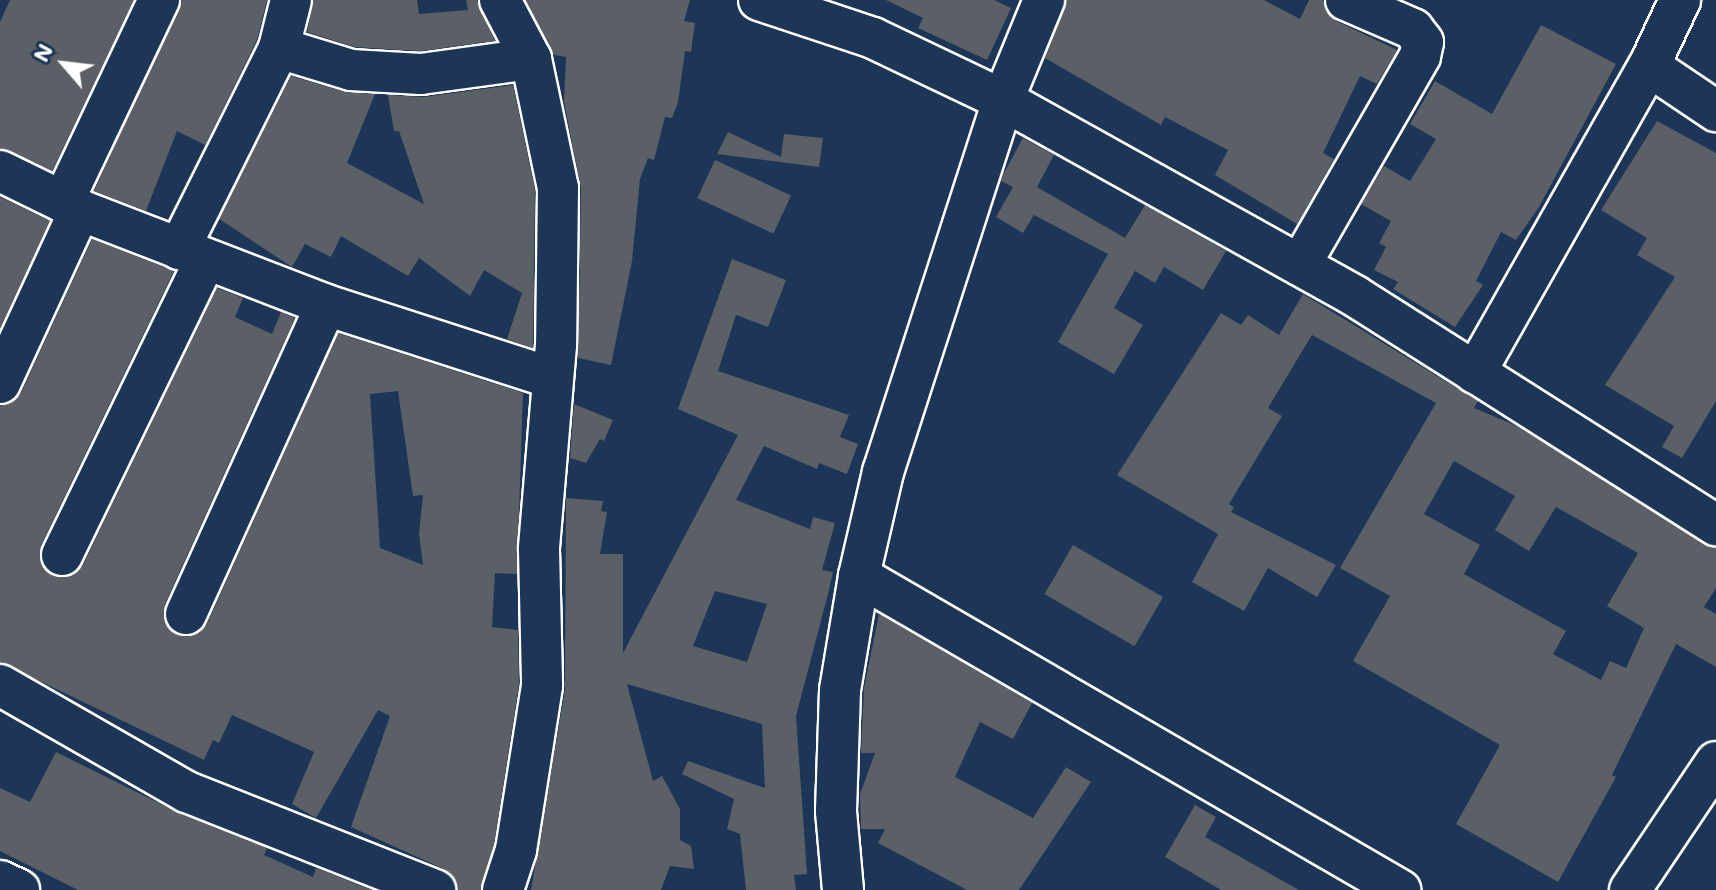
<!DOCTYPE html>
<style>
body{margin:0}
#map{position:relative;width:1716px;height:890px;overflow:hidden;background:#1d3557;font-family:Mali,sans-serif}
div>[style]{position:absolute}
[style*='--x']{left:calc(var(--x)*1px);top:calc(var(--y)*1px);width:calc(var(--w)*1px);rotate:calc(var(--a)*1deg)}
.building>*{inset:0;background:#5b5f66;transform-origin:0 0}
.roads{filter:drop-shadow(2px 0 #fff) drop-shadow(-2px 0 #fff) drop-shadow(0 2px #fff) drop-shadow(0 -2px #fff)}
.minor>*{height:40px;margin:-20px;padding:0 20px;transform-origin:20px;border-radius:20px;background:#1d3557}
span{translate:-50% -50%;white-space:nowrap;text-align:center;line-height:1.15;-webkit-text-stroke:8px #1d3557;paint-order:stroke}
.north{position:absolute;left:24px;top:24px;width:80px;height:80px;-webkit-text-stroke:6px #1d3557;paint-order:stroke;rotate:298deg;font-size:22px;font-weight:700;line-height:32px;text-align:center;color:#fff}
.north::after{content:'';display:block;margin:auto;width:28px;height:36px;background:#fff;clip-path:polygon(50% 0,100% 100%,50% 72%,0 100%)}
</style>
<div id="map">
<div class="building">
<i style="clip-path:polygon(10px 0,134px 0,52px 171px,0 148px,0 22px)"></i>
<i style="clip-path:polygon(182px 0,267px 0,257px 40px,205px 145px,177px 131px,146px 211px,94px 191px)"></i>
<i style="clip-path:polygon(313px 0,417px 0,419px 14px,468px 10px,466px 0,477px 0,495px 41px,420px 51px,355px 47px,307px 32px)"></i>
<i style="clip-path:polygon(526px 0,690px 0,684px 21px,695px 23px,691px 52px,685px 51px,678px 102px,672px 118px,665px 117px,654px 160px,648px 158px,640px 179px,632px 261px,611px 365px,578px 358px,581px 188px,564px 102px,566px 57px,554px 55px)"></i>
<i style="clip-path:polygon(886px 0,994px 0,1011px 8px,987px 60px,918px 28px,923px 18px)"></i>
<i style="clip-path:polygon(1066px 0,1264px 0,1300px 19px,1309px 0,1323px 0,1336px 21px,1397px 50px,1377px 84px,1360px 76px,1323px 153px,1334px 159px,1297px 224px,1215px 175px,1228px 150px,1165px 117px,1161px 125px,1045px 58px)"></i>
<i style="clip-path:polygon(1541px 25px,1616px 64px,1539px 207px,1516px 240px,1501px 232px,1476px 281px,1483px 285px,1455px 327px,1393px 289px,1398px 282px,1374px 270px,1386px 247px,1379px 243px,1391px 221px,1361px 204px,1384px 166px,1410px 181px,1436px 139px,1410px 124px,1435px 81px,1492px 114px)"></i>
<i style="clip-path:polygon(291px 76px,345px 92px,375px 94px,347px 163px,424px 204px,399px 131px,394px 131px,388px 95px,424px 97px,513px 85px,535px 190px,533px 348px,507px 339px,522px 293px,484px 270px,470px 296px,419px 258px,408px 276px,341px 236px,331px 257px,305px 244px,292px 267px,219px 219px)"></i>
<i style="clip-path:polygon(1657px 121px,1716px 153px,1716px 401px,1682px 458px,1662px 447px,1674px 426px,1605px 385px,1675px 277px,1637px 255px,1647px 238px,1601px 210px)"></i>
<i style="clip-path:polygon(728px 132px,781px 157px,784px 134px,823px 138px,819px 167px,717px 154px)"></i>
<i style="clip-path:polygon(1023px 138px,1054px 155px,1037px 187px,1125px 238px,1145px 205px,1226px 251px,1203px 290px,1164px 267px,1155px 283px,1135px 271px,1114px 308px,1143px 325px,1114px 374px,1058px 342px,1108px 254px,1034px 215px,1023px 233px,996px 217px,1013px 187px,1001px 181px,1003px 175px)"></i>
<i style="left:715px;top:160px;width:84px;height:42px;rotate:25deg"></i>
<i style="clip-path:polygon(0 197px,50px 221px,0 328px)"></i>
<i style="clip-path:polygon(evenodd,92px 239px,174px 271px,41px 545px,43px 567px,53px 576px,74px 574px,83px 565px,217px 288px,243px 298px,235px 317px,272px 334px,281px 312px,295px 318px,165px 604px,167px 627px,177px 635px,199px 633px,207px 624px,338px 333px,523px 393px,517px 574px,495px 573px,492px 627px,518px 630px,519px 684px,494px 845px,481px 890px,457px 890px,444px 869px,351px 827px,390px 716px,378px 710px,316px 818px,292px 804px,314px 752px,232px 715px,219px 743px,213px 740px,204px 760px,0 662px,0 406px,21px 393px,92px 239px,398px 391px,413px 496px,423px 495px,419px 534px,423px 565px,380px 548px,370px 394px,398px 391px)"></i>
<i style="clip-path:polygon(evenodd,732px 259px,786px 280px,768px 327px,736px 315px,718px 371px,849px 415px,840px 437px,858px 444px,847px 474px,819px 463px,817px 469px,764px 446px,736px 500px,810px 529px,813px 517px,835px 523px,822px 570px,833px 572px,828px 594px,796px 716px,807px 874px,794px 875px,796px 890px,746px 890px,740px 834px,727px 829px,734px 799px,682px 774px,688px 761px,765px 788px,762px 724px,627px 684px,653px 781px,662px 776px,680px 809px,680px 840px,691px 846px,694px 869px,670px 866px,661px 890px,531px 890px,565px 690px,566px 498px,603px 501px,601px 511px,607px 512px,600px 554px,623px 554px,623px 653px,738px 435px,678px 409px,732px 259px,715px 591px,767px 604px,747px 662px,693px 646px,715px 591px)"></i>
<i style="clip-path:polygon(evenodd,1303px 294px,1478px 401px,1474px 408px,1517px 426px,1716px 548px,1716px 588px,1704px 607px,1716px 614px,1716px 667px,1676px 644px,1612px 775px,1616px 777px,1558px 882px,1456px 824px,1500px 745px,1353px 661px,1390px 596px,1340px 568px,1436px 403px,1312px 335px,1268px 408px,1282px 416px,1229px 504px,1234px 507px,1231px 512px,1336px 565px,1317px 597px,1268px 568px,1244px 611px,1192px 582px,1218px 534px,1117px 475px,1221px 313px,1241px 325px,1248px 315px,1279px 335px,1303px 294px,1454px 461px,1515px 496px,1495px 530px,1529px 551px,1556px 507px,1638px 553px,1607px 606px,1644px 628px,1626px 668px,1610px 661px,1601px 680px,1553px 654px,1566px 631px,1464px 574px,1480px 545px,1424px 514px,1454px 461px)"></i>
<i style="clip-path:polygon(574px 404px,613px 420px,604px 441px,600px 439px,586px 463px,570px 458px)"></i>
<i style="left:1073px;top:545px;width:104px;height:57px;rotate:30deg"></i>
<i style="clip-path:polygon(879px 614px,1032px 703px,1013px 739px,980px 722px,955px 777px,1033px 818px,1066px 767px,1091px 782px,1019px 890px,967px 890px,878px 843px,885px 829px,861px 829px,860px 794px,875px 753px,861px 753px,864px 688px)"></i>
<i style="clip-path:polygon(56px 752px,179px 813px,267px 848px,264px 855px,313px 877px,316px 868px,372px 890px,78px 890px,0 851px,0 788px,30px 802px)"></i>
<i style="clip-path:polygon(1195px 805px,1216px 817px,1205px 837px,1299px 890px,1221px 890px,1165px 857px)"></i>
</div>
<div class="roads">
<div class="minor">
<i style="--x:500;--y:0;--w:67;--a:62.3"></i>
<i style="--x:531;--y:59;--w:132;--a:78.2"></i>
<i style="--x:558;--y:188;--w:157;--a:90.7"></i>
<i style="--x:556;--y:345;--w:205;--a:94.8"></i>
<i style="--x:539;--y:549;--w:137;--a:88.7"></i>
<i style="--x:542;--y:686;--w:166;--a:99"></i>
<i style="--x:516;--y:850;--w:42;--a:108"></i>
<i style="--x:759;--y:0;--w:120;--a:18.4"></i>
<i style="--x:873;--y:38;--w:144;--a:25.5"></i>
<i style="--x:1003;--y:100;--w:403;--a:29.1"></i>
<i style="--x:1355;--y:296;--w:428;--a:32.4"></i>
<i style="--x:279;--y:48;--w:75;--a:17"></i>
<i style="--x:351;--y:70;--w:70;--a:3.3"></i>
<i style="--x:421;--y:74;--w:111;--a:-7.8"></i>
<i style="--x:1649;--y:66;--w:81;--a:33.9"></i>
<i style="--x:0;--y:171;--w:89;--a:26"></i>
<i style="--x:80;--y:210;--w:264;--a:21.1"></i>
<i style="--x:326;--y:305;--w:237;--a:17.9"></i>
<i style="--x:63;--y:202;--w:224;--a:-64.6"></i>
<i style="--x:179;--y:249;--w:225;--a:-63.5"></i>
<i style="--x:279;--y:48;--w:49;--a:-76"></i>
<i style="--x:1300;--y:265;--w:241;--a:-60.1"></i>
<i style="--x:1420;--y:56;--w:14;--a:-78"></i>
<i style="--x:1423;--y:42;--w:16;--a:-128"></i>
<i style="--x:1413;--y:29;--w:73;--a:-156.6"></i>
<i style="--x:1475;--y:373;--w:353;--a:-60.5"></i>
<i style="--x:1649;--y:66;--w:73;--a:-64.8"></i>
<i style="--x:0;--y:383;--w:191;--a:-65.2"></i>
<i style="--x:62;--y:555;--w:328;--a:-64.1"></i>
<i style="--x:859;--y:576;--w:626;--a:30.13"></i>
<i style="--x:186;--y:614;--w:339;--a:-65.6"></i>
<i style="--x:0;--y:685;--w:215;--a:29.8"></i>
<i style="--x:187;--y:792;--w:267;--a:21.6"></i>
<i style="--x:0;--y:881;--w:21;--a:25"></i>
<i style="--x:843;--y:890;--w:79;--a:-95.1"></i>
<i style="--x:836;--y:811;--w:121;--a:-88.1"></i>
<i style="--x:840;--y:690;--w:116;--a:-80.5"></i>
<i style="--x:859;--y:576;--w:107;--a:-77"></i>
<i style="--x:883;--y:472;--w:391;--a:-72.1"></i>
<i style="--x:1003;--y:100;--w:108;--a:-67.7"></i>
<i style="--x:1630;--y:890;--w:154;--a:-56.1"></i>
</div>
</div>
<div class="north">N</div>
</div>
